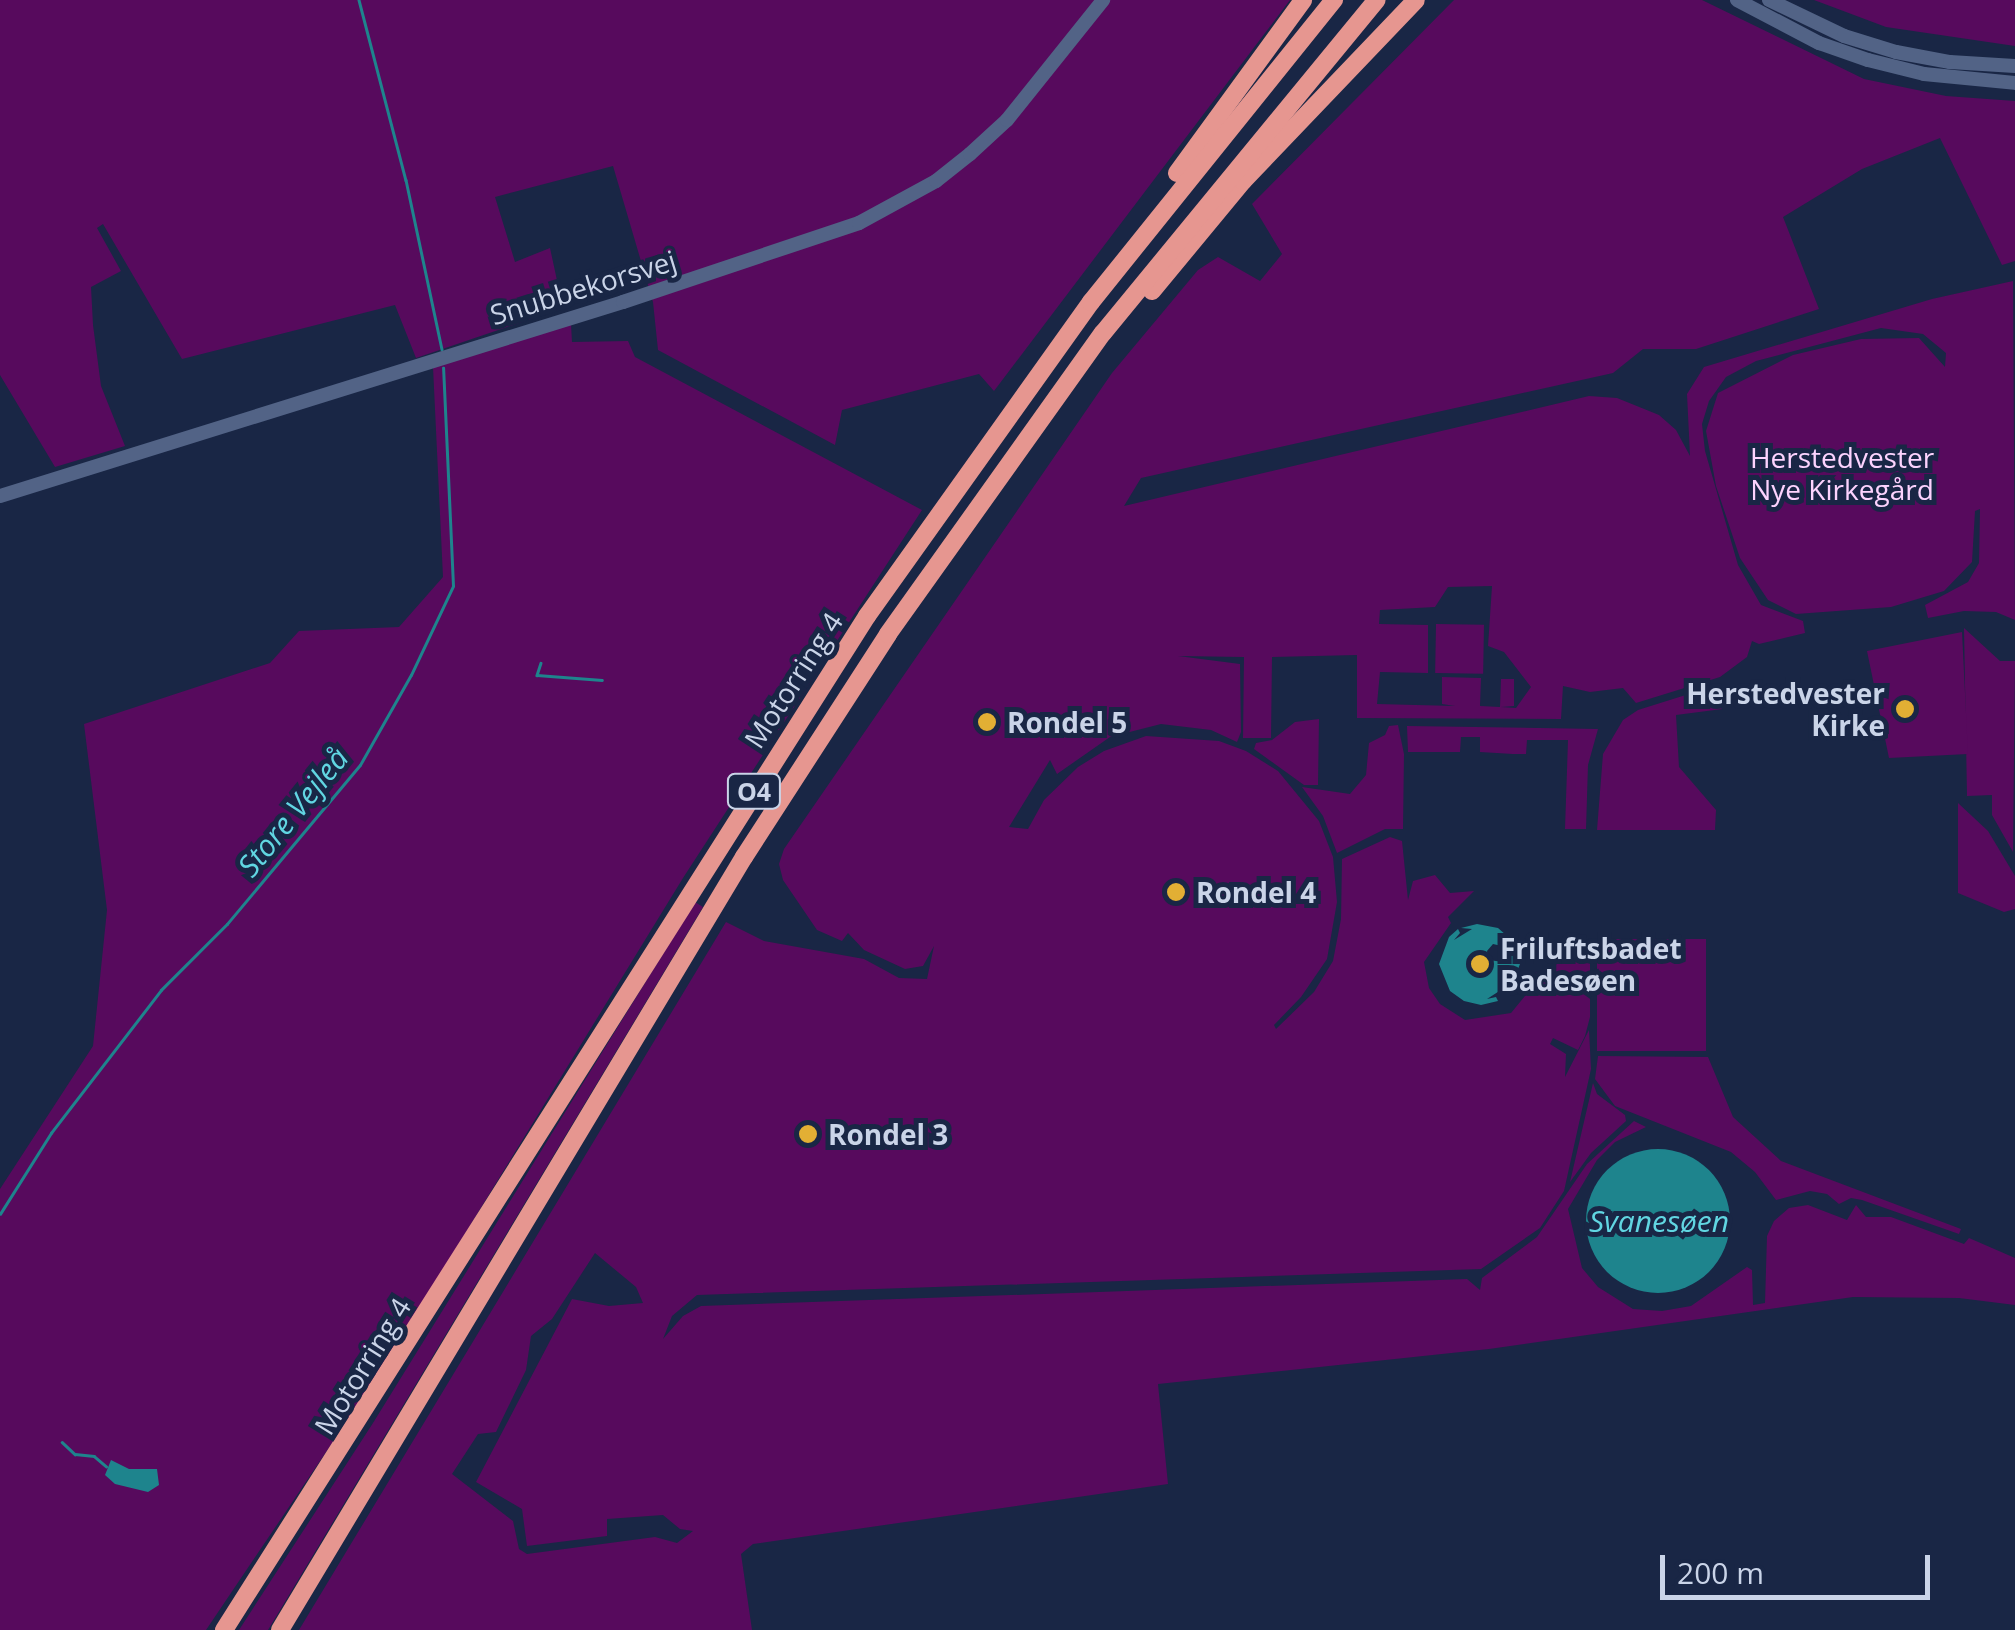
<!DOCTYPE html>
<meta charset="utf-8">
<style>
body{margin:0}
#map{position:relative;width:2015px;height:1630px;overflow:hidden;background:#192645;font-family:"Open Sans",sans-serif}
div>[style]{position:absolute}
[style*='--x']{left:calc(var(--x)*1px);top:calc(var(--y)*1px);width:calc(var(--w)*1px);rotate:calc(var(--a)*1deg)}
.green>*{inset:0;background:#570a5d;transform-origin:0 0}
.water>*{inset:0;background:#1e848d}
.round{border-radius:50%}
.stream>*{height:2.5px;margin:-1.25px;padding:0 1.25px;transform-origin:1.25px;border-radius:1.25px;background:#1e848d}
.secondary>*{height:14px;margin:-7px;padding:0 7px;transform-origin:7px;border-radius:7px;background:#526386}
.highway>*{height:18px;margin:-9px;padding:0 9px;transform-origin:9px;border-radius:9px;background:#e69690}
.dots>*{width:28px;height:28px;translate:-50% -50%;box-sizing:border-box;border:5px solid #192645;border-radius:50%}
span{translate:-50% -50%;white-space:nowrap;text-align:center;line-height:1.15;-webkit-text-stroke:10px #192645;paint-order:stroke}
.shield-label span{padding:2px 8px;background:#192645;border:2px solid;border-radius:8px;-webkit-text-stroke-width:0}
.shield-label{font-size:25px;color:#cad4e8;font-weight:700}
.street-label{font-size:28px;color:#cad4e8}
.park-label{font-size:28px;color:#fcd3fe}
.poi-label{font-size:28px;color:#cad4e8;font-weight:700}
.right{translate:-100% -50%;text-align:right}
.left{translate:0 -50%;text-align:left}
.water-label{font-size:30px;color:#61d6e2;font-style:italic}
.scale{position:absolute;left:1660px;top:1555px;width:270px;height:45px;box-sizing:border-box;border:5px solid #cad4e8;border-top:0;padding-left:12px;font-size:30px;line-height:35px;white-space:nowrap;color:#cad4e8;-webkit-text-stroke:8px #192645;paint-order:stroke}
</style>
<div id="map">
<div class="green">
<i style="clip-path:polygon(0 0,1290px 0,994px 391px,979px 374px,842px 410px,835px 445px,658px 350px,653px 302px,613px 166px,495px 197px,515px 262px,550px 248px,563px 308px,416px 358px,395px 305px,182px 359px,103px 224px,97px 228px,121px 271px,91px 287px,93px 325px,101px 386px,125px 446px,55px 467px,0 375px)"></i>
<i style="clip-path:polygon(evenodd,1454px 0,1702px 0,1864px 79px,1946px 96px,2015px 101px,2015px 261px,2002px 265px,1940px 138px,1862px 169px,1783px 217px,1819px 309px,1696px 349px,1643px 349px,1613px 373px,1141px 478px,1124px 506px,1589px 396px,1617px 398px,1659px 415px,1676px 430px,1690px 456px,1687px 394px,1704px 367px,1932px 299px,2013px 281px,2015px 620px,1996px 612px,1964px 611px,1928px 618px,1925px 605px,1968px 582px,1979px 563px,1980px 509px,1975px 511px,1972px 562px,1944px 591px,1891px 607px,1796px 614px,1768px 600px,1740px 558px,1716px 486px,1706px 431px,1718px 393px,1793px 355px,1861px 339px,1919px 338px,1945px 367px,1946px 353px,1923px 334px,1881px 328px,1756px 361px,1726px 377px,1709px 401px,1702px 424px,1705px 451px,1738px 565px,1761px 605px,1803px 621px,1805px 633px,1759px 644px,1752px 641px,1747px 657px,1720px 677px,1636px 703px,1623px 688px,1590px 692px,1563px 686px,1561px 719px,1357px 718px,1357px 655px,1272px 657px,1271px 738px,1243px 738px,1244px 657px,1178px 656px,1240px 664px,1241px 732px,1237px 742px,1211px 730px,1161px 724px,1110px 737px,1057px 774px,1050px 760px,1009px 827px,1028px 829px,1044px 800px,1078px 767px,1104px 751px,1146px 736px,1219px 741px,1246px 751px,1278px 771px,1319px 821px,1333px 857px,1337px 902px,1327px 959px,1301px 997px,1274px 1025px,1276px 1029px,1314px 992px,1333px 961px,1341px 919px,1342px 859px,1390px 837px,1402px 841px,1408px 900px,1413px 881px,1435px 875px,1450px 893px,1474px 891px,1448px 917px,1451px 923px,1424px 962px,1429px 988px,1440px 1004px,1465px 1020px,1511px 1013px,1530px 990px,1535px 973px,1554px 967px,1576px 942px,1590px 941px,1590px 1017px,1585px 1036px,1578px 1050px,1553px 1038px,1550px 1044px,1566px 1054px,1565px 1077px,1589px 1030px,1591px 1069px,1564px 1191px,1540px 1228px,1481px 1269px,697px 1295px,672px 1316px,663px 1339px,683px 1316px,701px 1306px,1467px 1279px,1480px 1290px,1482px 1278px,1537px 1237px,1587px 1164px,1634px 1121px,1646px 1127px,1615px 1142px,1597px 1160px,1568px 1209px,1582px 1268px,1598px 1287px,1633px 1309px,1662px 1311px,1691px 1306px,1747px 1267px,1752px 1270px,1753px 1305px,1765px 1303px,1767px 1236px,1774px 1221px,1789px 1208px,1808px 1205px,1847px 1220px,1856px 1205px,1866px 1217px,1891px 1217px,1964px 1244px,1969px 1238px,2015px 1258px,2015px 1305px,1959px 1298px,1853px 1297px,1489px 1349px,1158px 1384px,1168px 1484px,753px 1544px,741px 1554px,752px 1630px,299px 1630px,726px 922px,764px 941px,864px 959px,899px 978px,927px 979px,934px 946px,923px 966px,905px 969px,864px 950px,848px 933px,842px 941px,817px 930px,783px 880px,779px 864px,784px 849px,1112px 373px,1198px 270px,1218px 257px,1260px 281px,1282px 254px,1252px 204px,1454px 0,1492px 586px,1488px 646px,1504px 652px,1531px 687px,1516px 708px,1501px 707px,1514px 706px,1514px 679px,1501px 679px,1500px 707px,1480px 706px,1481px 678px,1442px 677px,1442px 704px,1455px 706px,1377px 704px,1380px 672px,1428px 673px,1428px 625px,1379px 624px,1380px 610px,1435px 607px,1448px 587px,1492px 586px,1454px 0,595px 1253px,636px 1287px,643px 1303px,609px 1306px,572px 1299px,476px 1482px,522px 1509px,527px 1546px,607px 1536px,607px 1519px,663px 1515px,680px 1529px,693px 1531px,677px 1543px,655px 1537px,527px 1554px,519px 1549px,513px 1521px,452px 1474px,478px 1434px,496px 1432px,526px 1370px,531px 1336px,552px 1319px,595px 1253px)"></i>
<i style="clip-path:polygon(1814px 0,2015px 0,2015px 46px,1886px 27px)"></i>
<i style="clip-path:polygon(571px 324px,572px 342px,628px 341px,635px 357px,922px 510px,683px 878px,382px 1369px,206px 1630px,0 1630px,0 1189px,93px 1046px,107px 910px,84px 724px,270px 663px,299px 631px,399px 627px,443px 577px,433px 367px)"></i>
<i style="left:1436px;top:624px;width:48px;height:49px;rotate:1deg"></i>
<i style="clip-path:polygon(1964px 628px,2000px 661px,2015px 661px,2013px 852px,1992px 815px,1992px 795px,1967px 796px)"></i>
<i style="clip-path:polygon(1962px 632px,1968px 754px,1889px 758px,1867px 651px)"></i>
<i style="clip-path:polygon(1708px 688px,1744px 692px,1761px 704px,1676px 715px,1679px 767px,1716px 810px,1715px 830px,1597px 830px,1603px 754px,1623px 720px,1638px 710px)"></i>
<i style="clip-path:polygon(1319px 719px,1318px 785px,1304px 785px,1254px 749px,1256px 743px,1272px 740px,1295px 722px)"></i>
<i style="clip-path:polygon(1398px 725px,1404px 754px,1403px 829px,1385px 829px,1337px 853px,1323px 816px,1302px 787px,1350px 794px,1366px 775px,1369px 743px,1385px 735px,1389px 726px)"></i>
<i style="clip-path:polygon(1407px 726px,1598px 729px,1588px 765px,1586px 829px,1565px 829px,1568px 740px,1527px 740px,1526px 754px,1513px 754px,1480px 752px,1480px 737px,1461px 737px,1460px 752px,1408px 752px)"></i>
<i style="clip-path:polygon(1958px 803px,1988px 831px,2015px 876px,2015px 909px,2004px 912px,1958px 893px)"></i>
<i style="clip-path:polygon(695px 902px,703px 907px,268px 1630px,239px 1630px,373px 1423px)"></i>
<i style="left:1597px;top:939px;width:109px;height:112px"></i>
<i style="clip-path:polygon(1598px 1056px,1708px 1057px,1733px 1117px,1781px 1161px,1961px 1229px,1959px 1234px,1862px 1200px,1851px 1198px,1839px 1204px,1827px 1194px,1810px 1191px,1776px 1200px,1755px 1172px,1731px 1152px,1615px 1106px,1595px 1079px)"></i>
<i style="clip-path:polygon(1593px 1083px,1597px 1094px,1625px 1115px,1626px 1121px,1591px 1153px,1570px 1182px)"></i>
</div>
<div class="water">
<i style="clip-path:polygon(1477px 924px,1498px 928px,1514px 942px,1506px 947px,1493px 944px,1487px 951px,1489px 960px,1503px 962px,1507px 950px,1516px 945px,1520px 964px,1508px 994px,1504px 988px,1487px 999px,1496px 997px,1498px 1001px,1481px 1005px,1464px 1001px,1450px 991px,1439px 964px,1449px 937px,1458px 929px,1460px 933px,1454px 940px,1472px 929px,1461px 928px)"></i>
<i class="round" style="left:1586px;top:1149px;width:144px;height:144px"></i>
<i style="clip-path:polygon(111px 1460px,129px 1469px,157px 1469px,159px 1485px,148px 1492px,115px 1484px,105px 1475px)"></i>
</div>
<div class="stream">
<i style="--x:359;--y:0;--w:186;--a:75.4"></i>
<i style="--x:406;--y:180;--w:173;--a:78"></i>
<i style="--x:541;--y:663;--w:13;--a:108"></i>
<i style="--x:537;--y:675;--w:65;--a:4.4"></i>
<i style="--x:0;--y:1214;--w:96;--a:-57.8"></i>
<i style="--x:51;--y:1133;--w:180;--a:-52.4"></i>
<i style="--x:161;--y:990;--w:93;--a:-45"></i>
<i style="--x:227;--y:924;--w:207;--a:-50.1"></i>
<i style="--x:360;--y:765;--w:103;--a:-60.5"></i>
<i style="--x:411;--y:675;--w:98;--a:-64.7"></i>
<i style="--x:453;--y:586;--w:218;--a:-92.6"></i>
<i style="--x:62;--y:1442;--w:18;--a:43"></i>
<i style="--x:75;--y:1454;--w:19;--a:6"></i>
<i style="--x:94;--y:1456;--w:16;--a:40"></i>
</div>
<div class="secondary">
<i style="--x:1737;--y:0;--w:93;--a:27.7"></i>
<i style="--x:1819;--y:43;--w:52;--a:19.1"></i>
<i style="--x:1868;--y:60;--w:58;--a:14"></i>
<i style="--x:1924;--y:74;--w:91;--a:5.6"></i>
<i style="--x:1769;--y:0;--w:83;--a:25.6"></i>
<i style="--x:1844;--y:36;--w:54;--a:17.1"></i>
<i style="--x:1896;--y:52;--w:55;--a:10.5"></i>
<i style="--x:1950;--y:62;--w:65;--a:3.5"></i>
<i style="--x:0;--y:496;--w:653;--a:-17.3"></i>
<i style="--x:623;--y:302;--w:249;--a:-18.5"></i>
<i style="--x:859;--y:223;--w:88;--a:-28.6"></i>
<i style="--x:936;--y:181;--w:43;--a:-38.5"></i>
<i style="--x:970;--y:154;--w:50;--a:-42.6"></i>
<i style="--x:1007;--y:120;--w:154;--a:-51.3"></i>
</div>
<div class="highway">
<i style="--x:1177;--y:173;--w:214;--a:-53.9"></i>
<i style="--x:1152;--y:291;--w:143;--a:-50.4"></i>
<i style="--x:1243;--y:181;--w:250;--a:-46.3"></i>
<i style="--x:224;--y:1630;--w:1201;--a:-57.62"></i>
<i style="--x:867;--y:616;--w:386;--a:-54.5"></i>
<i style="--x:1091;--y:302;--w:388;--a:-51.2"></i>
<i style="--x:280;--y:1630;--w:902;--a:-59.03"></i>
<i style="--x:744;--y:857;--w:265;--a:-57.1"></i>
<i style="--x:888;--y:634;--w:370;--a:-54.5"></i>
<i style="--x:1103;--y:333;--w:431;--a:-50.6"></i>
</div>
<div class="dots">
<i style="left:1905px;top:709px;background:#e2af34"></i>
<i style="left:987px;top:722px;background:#e2af34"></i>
<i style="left:1176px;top:892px;background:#e2af34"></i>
<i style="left:1480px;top:964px;background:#e2af34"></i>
<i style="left:808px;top:1134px;background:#e2af34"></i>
</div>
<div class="shield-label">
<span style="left:754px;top:791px">O4</span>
</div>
<div class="street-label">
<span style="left:583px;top:287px;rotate:-17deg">Snubbekorsvej</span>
<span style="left:793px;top:680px;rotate:-57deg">Motorring 4</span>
<span style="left:362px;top:1366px;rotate:-58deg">Motorring 4</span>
</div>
<div class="park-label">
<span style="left:1842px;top:473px">Herstedvester<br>Nye Kirkegård</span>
</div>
<div class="poi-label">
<span class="right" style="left:1885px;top:709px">Herstedvester<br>Kirke</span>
<span class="left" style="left:1007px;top:722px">Rondel 5</span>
<span class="left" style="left:1196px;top:892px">Rondel 4</span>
<span class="left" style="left:1500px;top:964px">Friluftsbadet<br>Badesøen</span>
<span class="left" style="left:828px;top:1134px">Rondel 3</span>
</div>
<div class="water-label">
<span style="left:293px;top:812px;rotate:-51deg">Store Vejleå</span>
<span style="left:1659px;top:1221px">Svanesøen</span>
</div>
<div class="scale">200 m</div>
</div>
